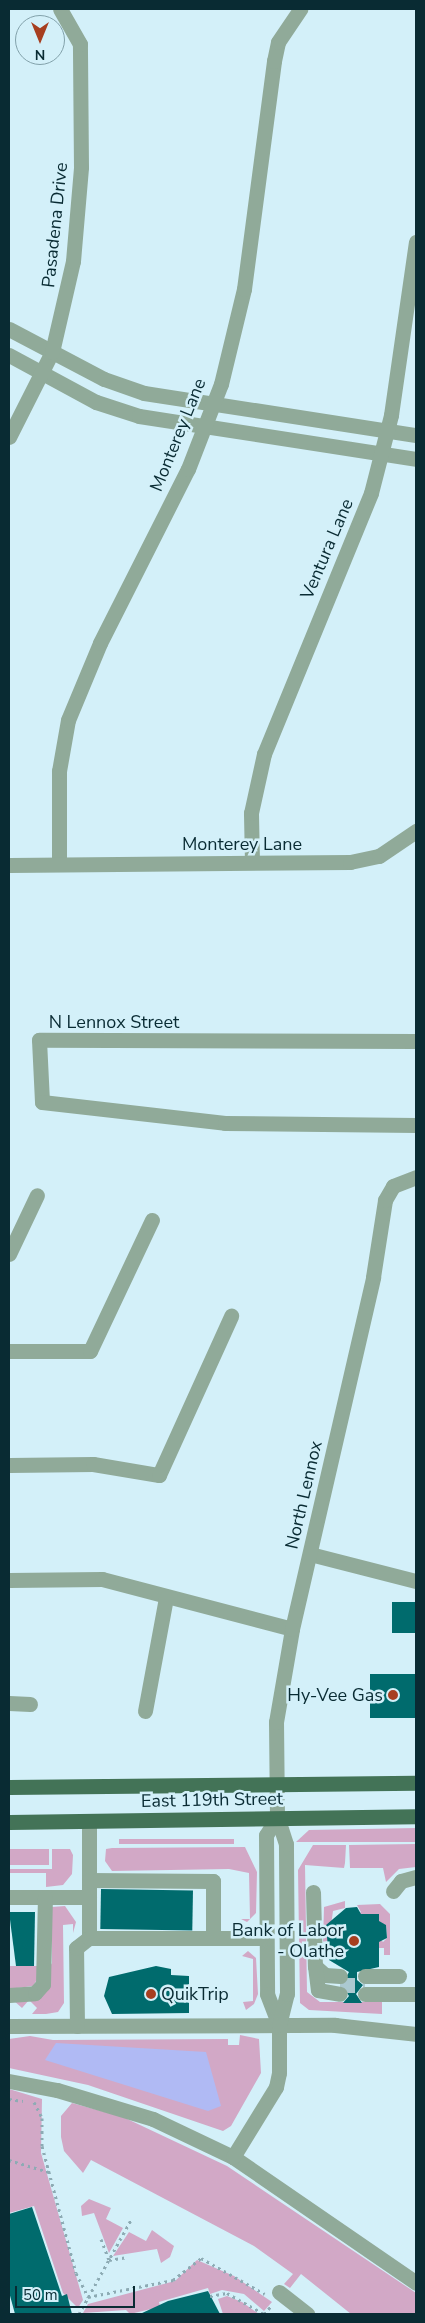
<!DOCTYPE html>
<style>
body{margin:0}
#map{position:relative;width:425px;height:2323px;overflow:hidden;background:#d3f0f9;font-family:"Nunito Sans",sans-serif}
div>[style]{position:absolute}
[style*='--x']{left:calc(var(--x)*1px);top:calc(var(--y)*1px);width:calc(var(--w)*1px);rotate:calc(var(--a)*1deg)}
.green>*{inset:0;background:#d2a8c6;transform-origin:0 0}
.water>*{inset:0;background:#b0baf4}
.building>*{inset:0;background:#006b6d;transform-origin:0 0}
.minor-tunnel>*{height:15px;margin-top:-7.5px;transform-origin:0;background:repeating-linear-gradient(90deg,#abc9d1 0 15px,transparent 0 23px)}
.path>*{height:3px;margin-top:-1.5px;transform-origin:0;background:repeating-linear-gradient(90deg,#8dabb4 0 2.5px,transparent 0 6.5px)}
.minor>*{height:15px;margin:-7.5px;padding:0 7.5px;transform-origin:7.5px;border-radius:7.5px;background:#90aa99}
.major>*{height:15px;margin:-7.5px;padding:0 7.5px;transform-origin:7.5px;border-radius:7.5px;background:#437357}
.dots>*{width:14px;height:14px;translate:-50% -50%;box-sizing:border-box;border:2px solid #d3f0f9;border-radius:50%}
span{translate:-50% -50%;white-space:nowrap;text-align:center;line-height:1.15;-webkit-text-stroke:5px #d3f0f9;paint-order:stroke}
.street-label{font-size:18px;color:#092b33}
.poi-label{font-size:18px;color:#092b33}
.right{translate:-100% -50%;text-align:right}
.left{translate:0 -50%;text-align:left}
.frame{position:absolute;inset:0;border:10px solid #092b33;pointer-events:none}
.north{position:absolute;left:15px;top:15px;width:50px;height:50px;box-sizing:border-box;background:#d3f0f9;border:1px solid #82a1aa;border-radius:50%;rotate:180deg;font-size:14px;font-weight:700;line-height:20px;text-align:center;color:#092b33}
.north::after{content:'';display:block;margin:auto;width:18px;height:22px;background:#a73f20;clip-path:polygon(50% 0,100% 100%,50% 72%,0 100%)}
.scale{position:absolute;left:15px;top:2286px;width:120px;height:22px;box-sizing:border-box;border:2px solid #092b33;border-top:0;padding-left:6px;font-size:15px;line-height:18px;white-space:nowrap;color:#092b33;-webkit-text-stroke:4px #d3f0f9;paint-order:stroke}
</style>
<div id="map">
<div class="green">
<i style="clip-path:polygon(416px 1828px,416px 1842px,296px 1842px,309px 1830px)"></i>
<i style="left:234px;top:1839px;width:5px;height:115px;rotate:90deg"></i>
<i style="clip-path:polygon(416px 1844px,416px 1867px,399px 1869px,386px 1882px,383px 1868px,350px 1868px,349px 1845px)"></i>
<i style="clip-path:polygon(313px 1845px,346px 1845px,345px 1863px,344px 1868px,305px 1865px,307px 1992px,320px 2002px,382px 2002px,382px 2014px,309px 2010px,300px 2003px,298px 1870px)"></i>
<i style="clip-path:polygon(245px 1847px,257px 1872px,256px 1913px,247px 1922px,241px 1919px,250px 1919px,249px 1873px,229px 1869px,112px 1871px,105px 1861px,106px 1849px,112px 1848px)"></i>
<i style="left:9px;top:1849px;width:40px;height:16px"></i>
<i style="clip-path:polygon(52px 1849px,70px 1849px,73px 1855px,72px 1874px,63px 1885px,46px 1887px,46px 1873px,9px 1873px,9px 1869px,52px 1869px)"></i>
<i style="clip-path:polygon(345px 1901px,345px 1908px,333px 1911px,329px 1940px,323px 1943px,324px 1907px)"></i>
<i style="clip-path:polygon(380px 1904px,390px 1914px,390px 1955px,384px 1955px,384px 1948px,379px 1948px,379px 1938px,383px 1942px,387px 1938px,386px 1925px,357px 1915px,361px 1912px,357px 1905px)"></i>
<i style="clip-path:polygon(65px 1906px,76px 1922px,73px 1933px,73px 1924px,63px 1925px,64px 2003px,58px 2012px,46px 2014px,32px 2014px,37px 2008px,29px 2000px,22px 2008px,13px 2000px,9px 2004px,9px 1999px,31px 1999px,52px 1963px,52px 1907px)"></i>
<i style="clip-path:polygon(248px 1951px,256px 1958px,258px 1994px,254px 2004px,246px 2010px,243px 2002px,253px 2001px,253px 1959px,242px 1956px)"></i>
<i style="clip-path:polygon(9px 1966px,37px 1966px,38px 1978px,33px 1986px,9px 1989px)"></i>
<i style="clip-path:polygon(240px 2035px,259px 2039px,261px 2073px,231px 2126px,223px 2131px,88px 2085px,9px 2068px,9px 2039px,30px 2036px,53px 2040px,228px 2039px,228px 2045px,239px 2045px)"></i>
<i style="clip-path:polygon(9px 2089px,42px 2099px,41px 2153px,83px 2300px,78px 2308px,63px 2293px,34px 2206px,9px 2213px)"></i>
<i style="clip-path:polygon(72px 2103px,123px 2117px,227px 2166px,416px 2293px,416px 2314px,351px 2314px,301px 2274px,290px 2288px,284px 2284px,293px 2274px,254px 2246px,91px 2160px,83px 2173px,64px 2151px,61px 2137px,61px 2116px)"></i>
<i style="clip-path:polygon(89px 2199px,111px 2208px,106px 2219px,123px 2228px,109px 2253px,94px 2213px,82px 2216px,81px 2206px)"></i>
<i style="clip-path:polygon(152px 2230px,174px 2246px,170px 2257px,161px 2263px,157px 2249px,113px 2256px,129px 2232px,146px 2241px)"></i>
<i style="clip-path:polygon(197px 2260px,234px 2276px,272px 2302px,264px 2311px,244px 2294px,222px 2290px,210px 2294px,208px 2288px,159px 2302px,161px 2310px,153px 2313px,151px 2309px,130px 2314px,126px 2310px,83px 2313px,88px 2304px,175px 2281px)"></i>
<i style="clip-path:polygon(227px 2296px,242px 2302px,259px 2314px,223px 2314px,218px 2299px)"></i>
</div>
<div class="water">
<i style="clip-path:polygon(56px 2043px,206px 2052px,221px 2106px,208px 2111px,45px 2060px)"></i>
</div>
<div class="building">
<i style="left:392px;top:1602px;width:24px;height:31px"></i>
<i style="left:370px;top:1674px;width:46px;height:44px"></i>
<i style="left:101px;top:1889px;width:92px;height:40px;rotate:1deg"></i>
<i style="clip-path:polygon(357px 1907px,361px 1914px,379px 1914px,379px 1921px,386px 1925px,387px 1938px,379px 1942px,379px 1967px,357px 1972px,357px 1980px,363px 1985px,356px 1994px,362px 2003px,343px 2003px,349px 1996px,342px 1985px,349px 1972px,329px 1960px,326px 1925px,346px 1908px)"></i>
<i style="clip-path:polygon(9px 1912px,35px 1912px,34px 1966px,16px 1966px)"></i>
<i style="clip-path:polygon(156px 1966px,171px 1969px,171px 1975px,189px 1976px,189px 2013px,112px 2014px,104px 1996px,109px 1977px)"></i>
<i style="clip-path:polygon(32px 2207px,62px 2296px,67px 2294px,72px 2314px,15px 2314px,9px 2292px,9px 2214px)"></i>
<i style="clip-path:polygon(208px 2291px,220px 2314px,140px 2314px,168px 2301px)"></i>
</div>
<div class="minor-tunnel">
<i style="--x:340;--y:1985;--w:25;--a:0"></i>
</div>
<div class="path">
<i style="--x:9;--y:2099;--w:14;--a:8"></i>
<i style="--x:34;--y:2102;--w:18;--a:63"></i>
<i style="--x:42;--y:2118;--w:28;--a:90"></i>
<i style="--x:42;--y:2146;--w:131;--a:75"></i>
<i style="--x:76;--y:2273;--w:27;--a:63"></i>
<i style="--x:88;--y:2297;--w:87;--a:-11.3"></i>
<i style="--x:173;--y:2280;--w:36;--a:-38"></i>
<i style="--x:201;--y:2258;--w:73;--a:29.4"></i>
<i style="--x:9;--y:2160;--w:42;--a:16.7"></i>
<i style="--x:101;--y:2239;--w:22;--a:69"></i>
<i style="--x:109;--y:2260;--w:19;--a:-9"></i>
<i style="--x:210;--y:2296;--w:17;--a:-10"></i>
<i style="--x:227;--y:2293;--w:43;--a:29.6"></i>
<i style="--x:79;--y:2314;--w:110;--a:-61.1"></i>
<i style="--x:264;--y:2314;--w:12;--a:-48"></i>
</div>
<div class="minor">
<i style="--x:9;--y:329;--w:107;--a:27.8"></i>
<i style="--x:104;--y:379;--w:42;--a:19.3"></i>
<i style="--x:144;--y:393;--w:275;--a:8.8"></i>
<i style="--x:9;--y:355;--w:99;--a:28.4"></i>
<i style="--x:96;--y:402;--w:45;--a:18"></i>
<i style="--x:139;--y:416;--w:280;--a:8.8"></i>
<i style="--x:9;--y:437;--w:95;--a:-63.2"></i>
<i style="--x:52;--y:352;--w:93;--a:-77"></i>
<i style="--x:73;--y:261;--w:94;--a:-85.1"></i>
<i style="--x:81;--y:167;--w:123;--a:-90.5"></i>
<i style="--x:80;--y:44;--w:40;--a:-119.7"></i>
<i style="--x:252;--y:862;--w:49;--a:-91.2"></i>
<i style="--x:251;--y:813;--w:60;--a:-77.6"></i>
<i style="--x:264;--y:754;--w:282;--a:-67.7"></i>
<i style="--x:371;--y:493;--w:81;--a:-75.6"></i>
<i style="--x:391;--y:415;--w:175;--a:-81.8"></i>
<i style="--x:59;--y:864;--w:93;--a:-90"></i>
<i style="--x:59;--y:771;--w:52;--a:-80"></i>
<i style="--x:68;--y:720;--w:83;--a:-67.4"></i>
<i style="--x:100;--y:643;--w:195;--a:-63.2"></i>
<i style="--x:188;--y:469;--w:91;--a:-68.8"></i>
<i style="--x:221;--y:384;--w:98;--a:-76.4"></i>
<i style="--x:244;--y:289;--w:230;--a:-82.5"></i>
<i style="--x:274;--y:61;--w:19;--a:-78"></i>
<i style="--x:278;--y:42;--w:40;--a:-56"></i>
<i style="--x:9;--y:865;--w:341;--a:-0.5"></i>
<i style="--x:350;--y:862;--w:30;--a:-12"></i>
<i style="--x:379;--y:856;--w:45;--a:-34"></i>
<i style="--x:416;--y:1041;--w:377;--a:-179.8"></i>
<i style="--x:39;--y:1040;--w:62;--a:87.2"></i>
<i style="--x:42;--y:1102;--w:184;--a:6.5"></i>
<i style="--x:225;--y:1123;--w:191;--a:0.6"></i>
<i style="--x:9;--y:1254;--w:65;--a:-64.6"></i>
<i style="--x:9;--y:1351;--w:81;--a:0"></i>
<i style="--x:90;--y:1351;--w:145;--a:-64.7"></i>
<i style="--x:9;--y:1465;--w:84;--a:-0.7"></i>
<i style="--x:93;--y:1464;--w:67;--a:9.5"></i>
<i style="--x:159;--y:1475;--w:175;--a:-65.6"></i>
<i style="--x:310;--y:1554;--w:109;--a:14.3"></i>
<i style="--x:9;--y:1580;--w:93;--a:-0.6"></i>
<i style="--x:102;--y:1579;--w:196;--a:14.7"></i>
<i style="--x:9;--y:1703;--w:21;--a:3"></i>
<i style="--x:145;--y:1711;--w:115;--a:-79.5"></i>
<i style="--x:277;--y:1817;--w:21;--a:121"></i>
<i style="--x:266;--y:1835;--w:159;--a:89.6"></i>
<i style="--x:267;--y:1994;--w:33;--a:69"></i>
<i style="--x:89;--y:1821;--w:117;--a:90"></i>
<i style="--x:89;--y:1880;--w:124;--a:0.5"></i>
<i style="--x:213;--y:1881;--w:57;--a:90"></i>
<i style="--x:393;--y:1891;--w:13;--a:-51"></i>
<i style="--x:401;--y:1881;--w:16;--a:-15"></i>
<i style="--x:313;--y:1892;--w:74;--a:88.5"></i>
<i style="--x:315;--y:1966;--w:13;--a:42"></i>
<i style="--x:325;--y:1975;--w:15;--a:4"></i>
<i style="--x:9;--y:1897;--w:80;--a:0"></i>
<i style="--x:315;--y:1966;--w:24;--a:83"></i>
<i style="--x:318;--y:1990;--w:22;--a:10"></i>
<i style="--x:365;--y:1976;--w:34;--a:0"></i>
<i style="--x:365;--y:1994;--w:51;--a:0"></i>
<i style="--x:9;--y:1995;--w:26;--a:-4"></i>
<i style="--x:35;--y:1993;--w:12;--a:-48"></i>
<i style="--x:43;--y:1984;--w:87;--a:-88.7"></i>
<i style="--x:9;--y:2026;--w:326;--a:-0.2"></i>
<i style="--x:335;--y:2025;--w:81;--a:6.3"></i>
<i style="--x:77;--y:2026;--w:78;--a:-90.7"></i>
<i style="--x:76;--y:1948;--w:16;--a:-38"></i>
<i style="--x:89;--y:1938;--w:177;--a:0"></i>
<i style="--x:9;--y:2081;--w:49;--a:10.6"></i>
<i style="--x:57;--y:2090;--w:100;--a:16.8"></i>
<i style="--x:153;--y:2119;--w:89;--a:25.4"></i>
<i style="--x:233;--y:2157;--w:222;--a:34.5"></i>
<i style="--x:233;--y:2157;--w:82;--a:-58.4"></i>
<i style="--x:276;--y:2087;--w:14;--a:-78"></i>
<i style="--x:279;--y:2073;--w:48;--a:-90"></i>
<i style="--x:279;--y:2025;--w:32;--a:-76"></i>
<i style="--x:287;--y:1994;--w:150;--a:-90.4"></i>
<i style="--x:286;--y:1844;--w:28;--a:-108"></i>
<i style="--x:277;--y:1817;--w:95;--a:-90.6"></i>
<i style="--x:276;--y:1722;--w:94;--a:-80.2"></i>
<i style="--x:292;--y:1629;--w:361;--a:-77"></i>
<i style="--x:373;--y:1277;--w:78;--a:-81.1"></i>
<i style="--x:385;--y:1200;--w:16;--a:-60"></i>
<i style="--x:393;--y:1186;--w:25;--a:-21"></i>
<i style="--x:279;--y:2292;--w:36;--a:38"></i>
</div>
<div class="major">
<i style="--x:9;--y:1787;--w:407;--a:-0.6"></i>
<i style="--x:9;--y:1822;--w:407;--a:-0.8"></i>
</div>
<div class="dots">
<i style="left:393px;top:1695px;background:#a73f20"></i>
<i style="left:354px;top:1941px;background:#a73f20"></i>
<i style="left:151px;top:1994px;background:#a73f20"></i>
</div>
<div class="street-label">
<span style="left:55px;top:225px;rotate:-84deg">Pasadena Drive</span>
<span style="left:178px;top:435px;rotate:-68deg">Monterey Lane</span>
<span style="left:327px;top:549px;rotate:-67deg">Ventura Lane</span>
<span style="left:242px;top:844px">Monterey Lane</span>
<span style="left:114px;top:1022px">N Lennox Street</span>
<span style="left:304px;top:1495px;rotate:-77deg">North Lennox</span>
<span style="left:212px;top:1800px;rotate:-1deg">East 119th Street</span>
</div>
<div class="poi-label">
<span class="right" style="left:383px;top:1695px">Hy-Vee Gas</span>
<span class="right" style="left:344px;top:1941px">Bank of Labor<br>- Olathe</span>
<span class="left" style="left:161px;top:1994px">QuikTrip</span>
</div>
<div class="frame"></div>
<div class="north">N</div>
<div class="scale">50 m</div>
</div>
